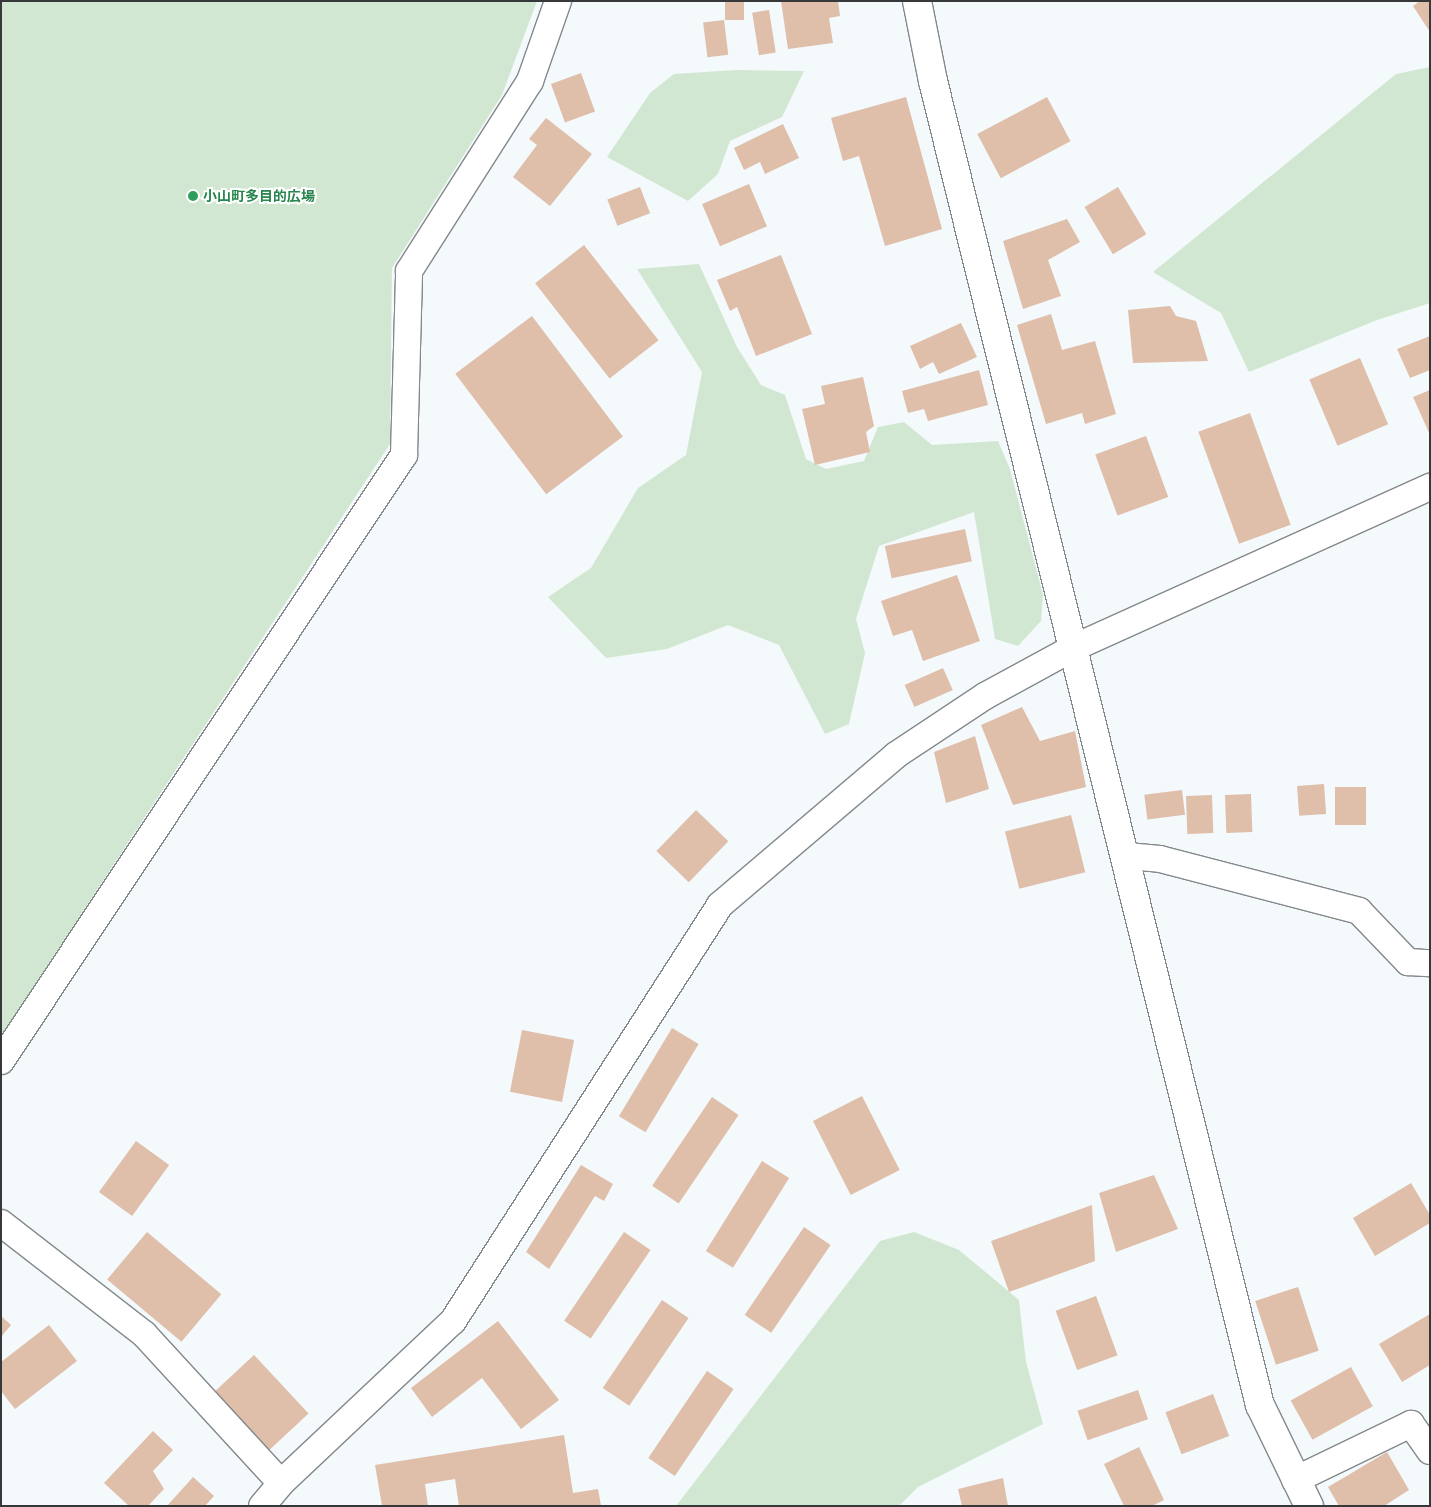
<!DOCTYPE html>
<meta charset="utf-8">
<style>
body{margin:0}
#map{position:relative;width:1431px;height:1507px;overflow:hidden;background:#f4f9fc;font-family:Barlow,"Noto Sans JP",sans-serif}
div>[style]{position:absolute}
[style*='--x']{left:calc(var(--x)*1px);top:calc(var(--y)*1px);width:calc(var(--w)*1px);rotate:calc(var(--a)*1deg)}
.green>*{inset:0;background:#d2e7d1}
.building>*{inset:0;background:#dfbeaa;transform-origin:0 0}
.roads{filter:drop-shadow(1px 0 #84888b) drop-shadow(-1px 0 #84888b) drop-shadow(0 1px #84888b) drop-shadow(0 -1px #84888b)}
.minor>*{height:26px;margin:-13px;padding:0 13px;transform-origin:13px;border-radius:13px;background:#fff}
.tertiary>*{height:28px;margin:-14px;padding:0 14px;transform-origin:14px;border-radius:14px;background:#fff}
.dots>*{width:14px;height:14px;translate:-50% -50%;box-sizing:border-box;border:2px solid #fff;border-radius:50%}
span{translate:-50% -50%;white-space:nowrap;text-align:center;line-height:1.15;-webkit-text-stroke:4px #fff;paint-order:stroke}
.leisure-label{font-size:14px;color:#27864d;font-weight:700}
.left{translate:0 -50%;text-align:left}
.frame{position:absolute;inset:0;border:2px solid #363839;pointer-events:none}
</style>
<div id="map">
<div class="green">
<i style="clip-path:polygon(1px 1px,537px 1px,502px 95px,392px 268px,390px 444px,1px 1036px)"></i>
<i style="clip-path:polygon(1430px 67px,1430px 303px,1377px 320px,1249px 372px,1221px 313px,1153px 272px,1396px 74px)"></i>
<i style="clip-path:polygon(736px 70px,804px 71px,782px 117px,730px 141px,718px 174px,688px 201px,607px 157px,650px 93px,674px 74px)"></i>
<i style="clip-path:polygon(699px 264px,737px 347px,761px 385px,785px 395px,806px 459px,826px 469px,864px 461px,878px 427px,904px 422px,932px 445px,998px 441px,1010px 469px,1043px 595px,1041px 621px,1018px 646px,995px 639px,974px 512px,879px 546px,856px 619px,865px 653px,849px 724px,825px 734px,779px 645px,728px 625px,667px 649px,606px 658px,548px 597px,591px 568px,638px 488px,686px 455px,702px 372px,637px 269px)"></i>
<i style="clip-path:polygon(914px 1232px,959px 1250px,1019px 1300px,1026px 1362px,1043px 1424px,918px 1487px,899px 1506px,676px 1506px,880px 1241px)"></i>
</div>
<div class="building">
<i style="left:725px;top:1px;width:19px;height:19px"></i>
<i style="clip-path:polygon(781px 1px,838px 1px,840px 16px,829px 18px,833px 43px,788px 49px)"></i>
<i style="clip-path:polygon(1420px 1px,1430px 1px,1430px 32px,1413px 6px)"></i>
<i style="left:769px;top:10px;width:43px;height:17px;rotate:81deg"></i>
<i style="left:724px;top:20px;width:35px;height:21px;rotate:83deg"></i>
<i style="left:581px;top:73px;width:41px;height:32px;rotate:70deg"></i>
<i style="clip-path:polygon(906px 97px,942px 229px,885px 246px,859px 156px,843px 161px,831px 118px)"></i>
<i style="left:1047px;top:97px;width:50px;height:79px;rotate:62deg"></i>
<i style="clip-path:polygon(546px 118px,592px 154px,550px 206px,513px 177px,537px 145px,529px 139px)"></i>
<i style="clip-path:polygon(783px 124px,799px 158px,765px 174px,760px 162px,744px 170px,734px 148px)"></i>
<i style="left:749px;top:184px;width:46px;height:51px;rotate:67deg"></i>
<i style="left:640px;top:187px;width:28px;height:35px;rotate:69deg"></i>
<i style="left:1118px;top:187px;width:55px;height:39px;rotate:59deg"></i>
<i style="clip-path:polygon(1067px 219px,1080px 242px,1048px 260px,1061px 296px,1023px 309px,1003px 241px)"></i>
<i style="left:584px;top:245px;width:121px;height:62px;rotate:52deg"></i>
<i style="clip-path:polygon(781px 255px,812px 334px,756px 356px,737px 307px,730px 311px,717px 280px)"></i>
<i style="clip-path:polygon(1170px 306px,1176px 316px,1196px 321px,1208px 361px,1133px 363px,1128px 310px)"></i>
<i style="clip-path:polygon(1051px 314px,1062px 350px,1095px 341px,1116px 414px,1085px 424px,1082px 413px,1046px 424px,1017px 325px)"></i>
<i style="left:532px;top:316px;width:151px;height:96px;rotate:53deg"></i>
<i style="clip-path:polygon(961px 323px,977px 357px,939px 374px,933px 362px,920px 369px,910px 346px)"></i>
<i style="clip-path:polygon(1430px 336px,1430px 370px,1410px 378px,1397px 349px)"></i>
<i style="left:1360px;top:358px;width:72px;height:55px;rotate:67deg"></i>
<i style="clip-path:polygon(979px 370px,988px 405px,928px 421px,924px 409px,908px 413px,902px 391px)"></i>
<i style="clip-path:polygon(863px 377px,874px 426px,866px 432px,870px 452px,815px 465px,802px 409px,825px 404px,821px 386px)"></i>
<i style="clip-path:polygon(1430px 390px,1430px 435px,1413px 397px)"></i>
<i style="left:1250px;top:413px;width:119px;height:55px;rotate:70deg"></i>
<i style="left:1146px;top:436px;width:65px;height:54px;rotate:70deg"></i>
<i style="left:965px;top:529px;width:33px;height:82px;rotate:78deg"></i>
<i style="clip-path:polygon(957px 575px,980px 641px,923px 661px,912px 630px,893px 636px,881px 601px)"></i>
<i style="left:943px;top:668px;width:24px;height:42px;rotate:66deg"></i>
<i style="clip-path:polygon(1022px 707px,1040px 741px,1075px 731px,1086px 787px,1013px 805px,981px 725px)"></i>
<i style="clip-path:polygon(975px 736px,989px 789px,946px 803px,934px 752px)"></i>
<i style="left:1324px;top:784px;width:30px;height:27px;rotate:86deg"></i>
<i style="left:1335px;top:787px;width:31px;height:38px"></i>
<i style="left:1182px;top:790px;width:25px;height:38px;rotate:83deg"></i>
<i style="left:1251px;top:794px;width:38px;height:26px;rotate:88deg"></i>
<i style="left:1212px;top:795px;width:38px;height:26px;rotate:88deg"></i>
<i style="left:696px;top:810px;width:45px;height:57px;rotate:44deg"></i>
<i style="left:1071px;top:815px;width:59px;height:68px;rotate:76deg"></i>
<i style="left:672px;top:1028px;width:31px;height:103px;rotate:31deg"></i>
<i style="left:522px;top:1030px;width:53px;height:63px;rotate:11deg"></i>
<i style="left:862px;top:1096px;width:83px;height:55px;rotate:63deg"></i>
<i style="left:712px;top:1097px;width:32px;height:107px;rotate:34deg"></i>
<i style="left:136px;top:1141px;width:41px;height:63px;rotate:36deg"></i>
<i style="left:762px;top:1161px;width:32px;height:106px;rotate:32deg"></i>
<i style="clip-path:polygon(581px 1165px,613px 1184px,604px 1201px,595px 1196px,549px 1269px,526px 1252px)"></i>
<i style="clip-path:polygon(1154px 1175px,1178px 1229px,1116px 1252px,1099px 1193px)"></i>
<i style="clip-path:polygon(1411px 1183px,1430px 1215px,1430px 1223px,1375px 1256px,1353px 1218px)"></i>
<i style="clip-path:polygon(1092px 1205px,1095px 1261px,1009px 1292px,991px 1241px)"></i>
<i style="left:804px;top:1227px;width:32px;height:106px;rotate:34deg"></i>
<i style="left:147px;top:1232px;width:97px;height:62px;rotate:40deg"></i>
<i style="left:624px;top:1232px;width:32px;height:107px;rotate:34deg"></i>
<i style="left:1298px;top:1287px;width:67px;height:45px;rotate:72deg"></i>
<i style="left:1096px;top:1296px;width:63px;height:43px;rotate:70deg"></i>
<i style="left:662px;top:1300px;width:32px;height:106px;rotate:34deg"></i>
<i style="clip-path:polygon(1430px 1314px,1430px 1365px,1402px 1382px,1379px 1344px)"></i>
<i style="clip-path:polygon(1px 1316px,11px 1325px,1px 1337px)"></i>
<i style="clip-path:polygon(498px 1321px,559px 1400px,521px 1429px,482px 1378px,432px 1417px,411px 1388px)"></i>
<i style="clip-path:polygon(49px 1325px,77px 1361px,15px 1409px,1px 1391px,1px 1362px)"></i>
<i style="left:254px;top:1355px;width:80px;height:54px;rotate:47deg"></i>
<i style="left:1351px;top:1367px;width:45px;height:69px;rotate:61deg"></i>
<i style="left:707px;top:1371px;width:32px;height:105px;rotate:34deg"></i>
<i style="left:1138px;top:1390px;width:31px;height:64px;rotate:71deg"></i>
<i style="left:1213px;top:1394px;width:45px;height:51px;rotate:69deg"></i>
<i style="clip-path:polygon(153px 1431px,173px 1450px,153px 1471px,164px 1489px,148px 1506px,129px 1506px,104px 1483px)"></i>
<i style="clip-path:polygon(564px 1435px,573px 1493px,598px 1489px,601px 1506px,459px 1506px,455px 1479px,425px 1484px,428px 1506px,382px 1506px,375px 1465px)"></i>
<i style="clip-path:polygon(1139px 1447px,1164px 1500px,1152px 1506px,1124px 1506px,1104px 1464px)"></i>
<i style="clip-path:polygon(1387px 1452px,1409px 1490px,1384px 1506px,1339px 1506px,1328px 1487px)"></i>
<i style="clip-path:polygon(193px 1477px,214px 1496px,205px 1506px,167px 1506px)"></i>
<i style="clip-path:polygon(1003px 1478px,1008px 1506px,962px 1506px,958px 1489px)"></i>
</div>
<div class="roads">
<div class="minor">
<i style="--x:1127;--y:856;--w:33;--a:5"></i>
<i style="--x:1160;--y:859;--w:206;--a:14.6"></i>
<i style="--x:1359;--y:911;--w:71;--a:46.1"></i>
<i style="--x:1408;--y:962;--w:22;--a:3"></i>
<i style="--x:1;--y:1061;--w:728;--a:-56.38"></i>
<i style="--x:404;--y:455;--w:184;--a:-88.4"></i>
<i style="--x:409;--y:271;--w:225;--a:-57.5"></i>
<i style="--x:530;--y:81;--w:85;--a:-70.7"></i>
<i style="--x:1;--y:1223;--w:181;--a:37.8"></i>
<i style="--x:144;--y:1334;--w:202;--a:47.4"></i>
<i style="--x:1295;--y:1480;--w:129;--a:-25.8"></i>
<i style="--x:1411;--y:1424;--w:33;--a:55"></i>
<i style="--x:262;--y:1506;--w:30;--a:-50"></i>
<i style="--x:281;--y:1483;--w:236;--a:-43.3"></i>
<i style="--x:453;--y:1321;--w:494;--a:-57.3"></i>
<i style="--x:720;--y:905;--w:231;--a:-40.4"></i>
<i style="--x:896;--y:755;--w:107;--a:-33.5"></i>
<i style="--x:985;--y:696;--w:100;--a:-28.6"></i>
<i style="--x:1073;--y:648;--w:392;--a:-24.3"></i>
</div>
<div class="tertiary">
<i style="--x:917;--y:1;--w:82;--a:78.7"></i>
<i style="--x:933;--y:81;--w:1364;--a:76.13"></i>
<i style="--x:1260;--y:1405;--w:112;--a:64.1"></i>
</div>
</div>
<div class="dots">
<i style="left:193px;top:196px;background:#2e9e5b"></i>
</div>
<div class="leisure-label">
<span class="left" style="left:203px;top:196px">小山町多目的広場</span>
</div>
<div class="frame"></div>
</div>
